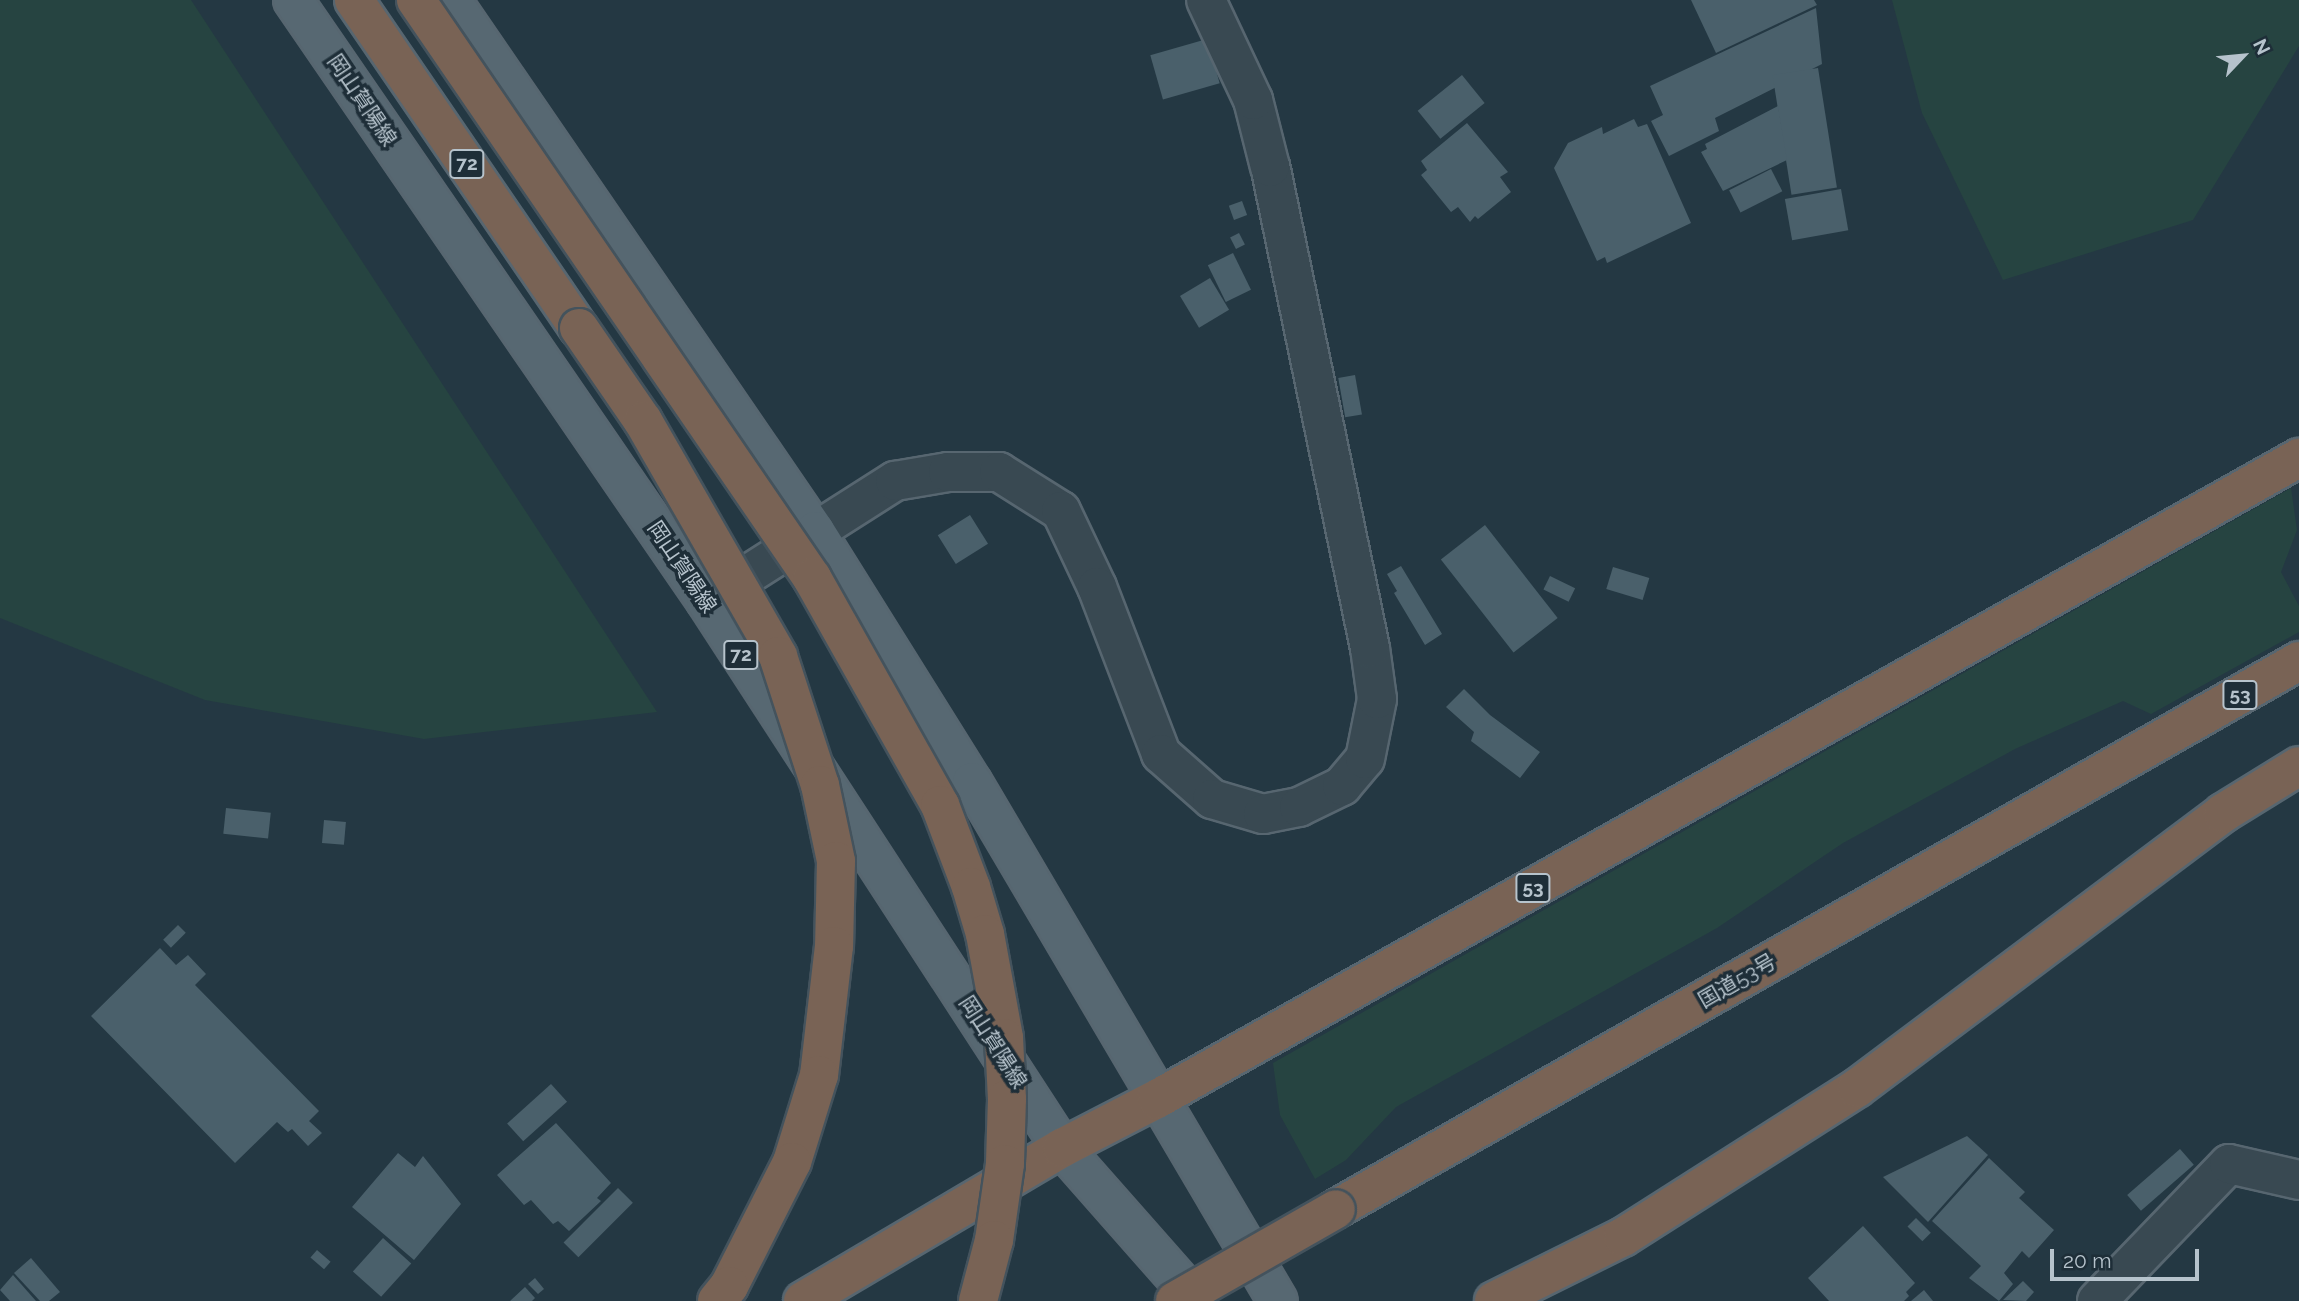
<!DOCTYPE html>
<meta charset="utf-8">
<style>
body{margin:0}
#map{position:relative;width:2299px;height:1301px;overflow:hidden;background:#243843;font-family:Raleway,"Noto Sans JP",sans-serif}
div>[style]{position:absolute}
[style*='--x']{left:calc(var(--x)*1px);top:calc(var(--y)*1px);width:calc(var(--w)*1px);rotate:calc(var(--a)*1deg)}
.green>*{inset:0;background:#264441}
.building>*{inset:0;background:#4a606b;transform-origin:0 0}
.roads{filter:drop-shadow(2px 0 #576670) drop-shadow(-2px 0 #576670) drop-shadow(0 2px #576670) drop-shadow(0 -2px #576670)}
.minor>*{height:38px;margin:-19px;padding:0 19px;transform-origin:19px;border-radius:19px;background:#394952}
.major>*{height:38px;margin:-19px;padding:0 19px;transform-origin:19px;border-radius:19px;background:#576872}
.highway>*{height:38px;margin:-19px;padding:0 19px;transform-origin:19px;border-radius:19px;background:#796355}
.bridges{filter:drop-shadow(2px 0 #44535d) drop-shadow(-2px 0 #44535d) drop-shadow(0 2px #44535d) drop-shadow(0 -2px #44535d)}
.highway-bridge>*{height:38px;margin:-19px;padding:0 19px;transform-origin:19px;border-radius:19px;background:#796355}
span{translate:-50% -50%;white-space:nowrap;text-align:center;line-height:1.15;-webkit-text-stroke:7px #1e2e38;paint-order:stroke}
.shield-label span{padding:2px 5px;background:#1e2e38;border:2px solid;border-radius:5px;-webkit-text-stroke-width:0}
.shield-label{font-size:19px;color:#b6c3cc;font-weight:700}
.street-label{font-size:21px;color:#b6c3cc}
.north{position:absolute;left:2208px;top:21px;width:70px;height:70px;-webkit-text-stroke:5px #1e2e38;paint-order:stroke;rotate:64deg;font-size:19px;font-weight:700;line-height:28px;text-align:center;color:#b6c3cc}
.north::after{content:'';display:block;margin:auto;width:24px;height:32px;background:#b6c3cc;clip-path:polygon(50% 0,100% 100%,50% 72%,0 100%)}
.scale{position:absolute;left:2050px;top:1249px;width:149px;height:32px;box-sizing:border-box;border:4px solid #b6c3cc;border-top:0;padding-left:9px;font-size:21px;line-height:24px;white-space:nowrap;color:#b6c3cc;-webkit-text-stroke:5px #1e2e38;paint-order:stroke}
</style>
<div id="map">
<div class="green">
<i style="clip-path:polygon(0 0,191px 0,657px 712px,424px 739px,205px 700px,0 618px)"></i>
<i style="clip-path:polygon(1892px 0,2299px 0,2299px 46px,2193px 220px,2003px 280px,1922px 113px)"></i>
<i style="clip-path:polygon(2291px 488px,2297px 530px,2281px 572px,2299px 606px,2299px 632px,2151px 714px,2123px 701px,2015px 749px,1843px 843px,1717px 928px,1396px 1107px,1346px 1160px,1315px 1179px,1280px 1115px,1273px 1063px)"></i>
</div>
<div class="building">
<i style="clip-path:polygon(1691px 0,1814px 0,1817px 5px,1716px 53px)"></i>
<i style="clip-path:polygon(1816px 8px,1822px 64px,1715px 118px,1719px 131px,1669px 156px,1651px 121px,1663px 115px,1650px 86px)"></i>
<i style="left:1207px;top:39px;width:46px;height:59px;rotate:74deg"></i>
<i style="left:1818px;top:68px;width:121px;height:46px;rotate:81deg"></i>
<i style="left:1462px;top:75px;width:36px;height:57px;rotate:51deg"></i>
<i style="clip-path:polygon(1778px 106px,1787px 160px,1723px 191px,1701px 152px,1707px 149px,1705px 144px)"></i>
<i style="clip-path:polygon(1634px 119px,1638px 127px,1647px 124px,1691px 223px,1607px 263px,1605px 257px,1597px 261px,1554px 168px,1568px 143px,1602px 127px,1603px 134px)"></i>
<i style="clip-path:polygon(1467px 123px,1508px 172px,1500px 177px,1511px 192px,1478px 219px,1475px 216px,1470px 222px,1458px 207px,1451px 212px,1421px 175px,1427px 170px,1421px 161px)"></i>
<i style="left:1771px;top:169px;width:25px;height:47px;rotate:63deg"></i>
<i style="left:1841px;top:189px;width:42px;height:57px;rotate:80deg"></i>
<i style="left:1242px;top:201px;width:15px;height:14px;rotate:70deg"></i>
<i style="left:1239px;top:233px;width:13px;height:10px;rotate:63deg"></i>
<i style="left:1233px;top:253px;width:41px;height:28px;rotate:64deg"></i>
<i style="left:1210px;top:278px;width:37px;height:35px;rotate:59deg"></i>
<i style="left:1355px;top:375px;width:40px;height:17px;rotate:80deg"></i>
<i style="left:970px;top:515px;width:34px;height:38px;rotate:58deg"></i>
<i style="left:1485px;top:525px;width:118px;height:56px;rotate:52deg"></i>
<i style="clip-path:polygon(1401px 566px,1442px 634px,1425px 645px,1394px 593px,1397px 591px,1387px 574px)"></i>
<i style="left:1613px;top:567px;width:38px;height:23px;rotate:17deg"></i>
<i style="left:1550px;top:576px;width:28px;height:15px;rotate:26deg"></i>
<i style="clip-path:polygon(1464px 689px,1490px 715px,1540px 752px,1520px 778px,1471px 741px,1474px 732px,1446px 707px)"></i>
<i style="left:226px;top:808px;width:45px;height:26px;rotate:6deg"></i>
<i style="left:324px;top:820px;width:22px;height:23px;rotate:5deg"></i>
<i style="left:178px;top:925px;width:11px;height:21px;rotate:45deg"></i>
<i style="clip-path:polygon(160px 948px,176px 965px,188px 955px,206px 974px,195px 985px,319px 1111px,309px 1121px,322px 1133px,308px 1146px,292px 1129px,288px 1132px,277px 1122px,235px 1163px,91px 1016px)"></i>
<i style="left:551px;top:1084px;width:24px;height:59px;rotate:48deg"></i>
<i style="clip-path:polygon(556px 1123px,611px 1183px,597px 1198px,601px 1201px,569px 1231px,558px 1221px,553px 1224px,531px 1200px,524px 1205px,497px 1175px)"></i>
<i style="clip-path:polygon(1967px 1136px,1988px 1155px,1928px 1222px,1883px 1177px)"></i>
<i style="left:2180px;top:1149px;width:21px;height:70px;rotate:49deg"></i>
<i style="clip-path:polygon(398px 1153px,415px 1167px,423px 1156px,461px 1204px,414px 1260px,352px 1207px)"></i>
<i style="clip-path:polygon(1989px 1158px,2025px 1192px,2019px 1198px,2054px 1230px,2029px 1258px,2022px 1251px,2004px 1273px,2013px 1284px,1999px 1301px,1969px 1278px,1981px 1266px,1932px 1221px)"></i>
<i style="left:618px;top:1188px;width:21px;height:77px;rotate:45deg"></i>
<i style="left:1916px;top:1218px;width:21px;height:12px;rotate:45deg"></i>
<i style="clip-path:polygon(1863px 1226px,1915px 1283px,1906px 1292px,1909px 1296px,1904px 1301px,1829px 1301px,1808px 1278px)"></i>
<i style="left:383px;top:1238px;width:38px;height:45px;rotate:42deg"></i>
<i style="left:317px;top:1250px;width:18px;height:10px;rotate:41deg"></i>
<i style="clip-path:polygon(31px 1258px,60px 1292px,49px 1301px,40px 1301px,14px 1273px)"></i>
<i style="clip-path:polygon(13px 1275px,36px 1301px,10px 1301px,0 1290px)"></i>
<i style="clip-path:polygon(535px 1278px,544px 1289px,538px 1294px,528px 1284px)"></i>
<i style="clip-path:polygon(2023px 1281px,2034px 1292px,2026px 1301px,2003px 1300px)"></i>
<i style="clip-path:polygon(525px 1287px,535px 1298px,532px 1301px,510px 1301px)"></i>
<i style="clip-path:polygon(1924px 1290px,1933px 1301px,1911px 1301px)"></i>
</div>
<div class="roads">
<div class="minor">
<i style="--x:708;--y:600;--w:222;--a:-32.5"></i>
<i style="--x:895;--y:481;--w:54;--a:-9.6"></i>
<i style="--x:948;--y:472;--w:51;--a:0"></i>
<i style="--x:999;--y:472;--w:73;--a:32.2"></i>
<i style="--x:1061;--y:511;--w:84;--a:64.7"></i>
<i style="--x:1097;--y:587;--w:179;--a:69"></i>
<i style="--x:1161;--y:754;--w:68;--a:41.4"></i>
<i style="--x:1212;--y:799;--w:53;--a:16.4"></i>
<i style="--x:1263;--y:814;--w:37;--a:-11"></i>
<i style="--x:1299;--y:807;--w:48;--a:-26"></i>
<i style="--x:1342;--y:786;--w:35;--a:-50"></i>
<i style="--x:1365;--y:759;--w:61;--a:-78.7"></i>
<i style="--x:1377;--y:699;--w:51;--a:-97.8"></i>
<i style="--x:1370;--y:648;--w:491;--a:-101.7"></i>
<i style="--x:1270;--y:167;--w:69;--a:-104.2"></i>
<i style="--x:1253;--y:100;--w:110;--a:-115.2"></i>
<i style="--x:2097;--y:1301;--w:190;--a:-46.1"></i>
<i style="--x:2229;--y:1164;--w:72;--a:12.9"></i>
</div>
<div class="major">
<i style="--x:293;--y:0;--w:729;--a:55.5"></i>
<i style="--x:706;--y:601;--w:653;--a:56.94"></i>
<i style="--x:1062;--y:1148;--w:204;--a:48.6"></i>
<i style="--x:451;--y:0;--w:644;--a:55.57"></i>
<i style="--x:815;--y:531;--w:296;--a:58"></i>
<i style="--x:972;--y:782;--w:602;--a:59.48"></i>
</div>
<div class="highway">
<i style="--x:354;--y:0;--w:398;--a:55.6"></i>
<i style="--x:1336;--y:1209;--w:1108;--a:-29.64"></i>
<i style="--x:803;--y:1301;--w:301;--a:-30.6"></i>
<i style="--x:1062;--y:1148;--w:107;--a:-27.3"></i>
<i style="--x:1157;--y:1099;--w:1310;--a:-29.31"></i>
<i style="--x:1494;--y:1301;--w:144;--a:-26.4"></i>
<i style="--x:1623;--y:1237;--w:277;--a:-32.5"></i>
<i style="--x:1857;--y:1088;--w:458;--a:-36.9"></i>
<i style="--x:2223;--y:813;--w:89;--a:-31.7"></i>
</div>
</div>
<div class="bridges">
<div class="highway-bridge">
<i style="--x:416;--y:0;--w:701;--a:55.58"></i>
<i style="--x:812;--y:578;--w:261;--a:60.6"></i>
<i style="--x:940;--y:805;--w:88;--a:69.3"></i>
<i style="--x:971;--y:887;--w:49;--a:73.4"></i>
<i style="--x:985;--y:934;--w:106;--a:79.6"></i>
<i style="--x:1004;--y:1038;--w:61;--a:87.2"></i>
<i style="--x:1007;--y:1099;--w:65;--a:91.8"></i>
<i style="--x:1005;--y:1164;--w:77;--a:98.2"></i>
<i style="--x:994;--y:1240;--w:63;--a:104.7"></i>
<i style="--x:579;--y:328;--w:113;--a:55.5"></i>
<i style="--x:643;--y:421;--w:271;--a:60.1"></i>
<i style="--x:778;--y:656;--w:136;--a:72"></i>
<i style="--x:820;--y:785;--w:78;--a:78.1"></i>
<i style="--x:836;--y:861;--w:85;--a:91.3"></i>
<i style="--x:834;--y:946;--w:130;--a:96.6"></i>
<i style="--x:819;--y:1075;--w:91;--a:107.2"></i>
<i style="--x:792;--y:1162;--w:139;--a:116.9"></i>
<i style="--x:729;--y:1286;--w:19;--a:129"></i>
<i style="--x:1175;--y:1301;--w:185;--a:-29.7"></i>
</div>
</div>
<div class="shield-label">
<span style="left:467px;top:164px">72</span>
<span style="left:741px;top:655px">72</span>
<span style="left:2240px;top:695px">53</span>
<span style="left:1533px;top:888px">53</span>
</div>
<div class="street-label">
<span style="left:362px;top:100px;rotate:56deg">岡山賀陽線</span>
<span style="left:682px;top:567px;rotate:56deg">岡山賀陽線</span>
<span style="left:1737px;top:981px;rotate:-30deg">国道53号</span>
<span style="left:993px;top:1042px;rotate:57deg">岡山賀陽線</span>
</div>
<div class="north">N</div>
<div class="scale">20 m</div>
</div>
